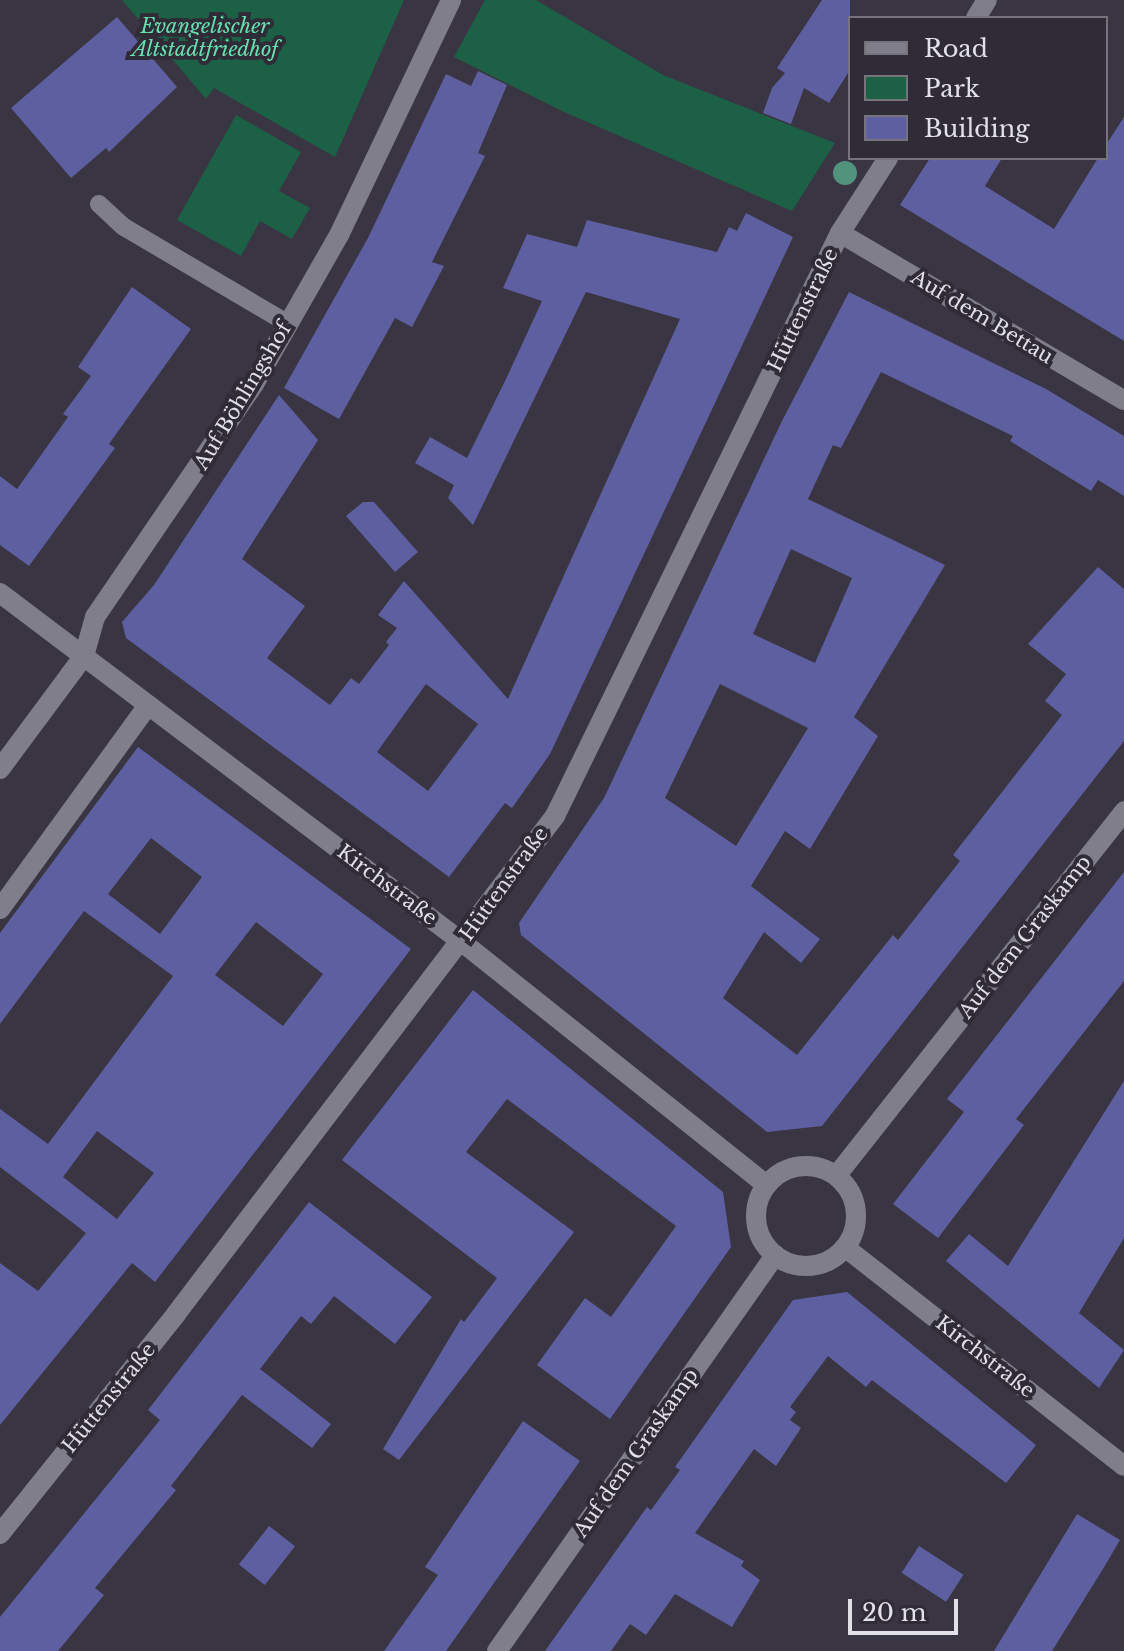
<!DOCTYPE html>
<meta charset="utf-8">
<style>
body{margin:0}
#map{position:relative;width:1124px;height:1651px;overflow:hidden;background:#393542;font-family:"Libre Baskerville",serif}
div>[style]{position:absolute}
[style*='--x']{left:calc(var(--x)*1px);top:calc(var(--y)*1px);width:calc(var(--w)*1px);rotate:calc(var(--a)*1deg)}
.green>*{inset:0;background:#1c6046}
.building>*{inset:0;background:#5e5fa0;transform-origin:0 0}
.service>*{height:18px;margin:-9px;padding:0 9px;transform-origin:9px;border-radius:9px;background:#817e8c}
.minor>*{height:20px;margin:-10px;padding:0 10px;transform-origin:10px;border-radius:10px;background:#817e8c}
.minor>.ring{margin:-10px;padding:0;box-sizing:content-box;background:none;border:20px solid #817e8c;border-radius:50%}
.trees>*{width:24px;height:24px;margin:-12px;border-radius:50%;background:#52937d}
span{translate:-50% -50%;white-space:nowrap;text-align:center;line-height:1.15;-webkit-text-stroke:8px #2f2b37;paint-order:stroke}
.park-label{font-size:20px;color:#66e0ae;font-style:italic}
.street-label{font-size:20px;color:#e1dfe7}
.legend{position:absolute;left:848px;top:16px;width:260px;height:144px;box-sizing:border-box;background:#2f2b37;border:2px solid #76737d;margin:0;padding:10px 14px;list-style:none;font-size:24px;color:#e1dfe7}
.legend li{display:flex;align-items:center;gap:16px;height:40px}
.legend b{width:40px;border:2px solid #76737d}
.scale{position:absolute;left:848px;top:1599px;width:110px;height:36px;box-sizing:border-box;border:4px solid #e1dfe7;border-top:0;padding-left:10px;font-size:24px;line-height:28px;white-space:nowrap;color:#e1dfe7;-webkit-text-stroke:6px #2f2b37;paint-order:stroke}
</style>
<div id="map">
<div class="green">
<i style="clip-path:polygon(122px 0,404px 0,335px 157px,214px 88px,206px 99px)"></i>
<i style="clip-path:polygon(485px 0,536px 0,663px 75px,835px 143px,792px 211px,562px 111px,454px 57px)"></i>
<i style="clip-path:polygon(236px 115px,301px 152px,279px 191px,310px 208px,292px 239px,260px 221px,241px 256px,177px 220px)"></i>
</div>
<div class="building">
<i style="clip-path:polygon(822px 0,850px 0,850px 70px,829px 103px,804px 88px,791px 124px,763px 113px,772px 88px,785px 73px,777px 68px)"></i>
<i style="clip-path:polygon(117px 17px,177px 87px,109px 152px,106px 148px,71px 178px,11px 108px)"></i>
<i style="clip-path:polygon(478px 71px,507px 85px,478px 153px,485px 156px,432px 262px,444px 266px,412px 327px,395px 318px,339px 419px,284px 388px,368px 238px,446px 74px,471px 86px)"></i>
<i style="clip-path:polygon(1124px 117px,1124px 341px,900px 205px,930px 158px,1002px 158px,985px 186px,1054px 229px,1098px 158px,1106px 158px,1106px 145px)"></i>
<i style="clip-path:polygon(evenodd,746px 213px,793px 237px,550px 754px,512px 808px,505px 803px,449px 877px,126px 638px,122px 622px,154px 585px,279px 395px,318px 440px,242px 559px,305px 606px,267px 658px,330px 705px,351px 678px,359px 684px,389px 645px,386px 642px,397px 628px,378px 615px,404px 581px,508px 699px,680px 319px,586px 292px,473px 525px,448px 498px,454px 485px,415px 463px,430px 437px,467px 458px,506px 379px,542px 301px,503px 288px,527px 234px,577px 247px,587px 220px,717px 252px,729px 227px,737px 231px,746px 213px,426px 684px,478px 724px,428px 791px,377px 752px,426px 684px)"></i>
<i style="clip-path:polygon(132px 287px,191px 329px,109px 444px,115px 448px,29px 566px,0 545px,0 476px,17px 489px,68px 417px,63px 414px,91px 376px,78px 367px)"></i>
<i style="clip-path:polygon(evenodd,849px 292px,1046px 389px,1124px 436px,1124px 496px,1098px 480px,1091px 491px,1010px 441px,1013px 436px,881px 372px,841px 448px,833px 445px,808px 499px,945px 565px,854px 717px,878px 736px,810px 849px,785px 831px,751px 886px,820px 939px,801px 963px,764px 932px,723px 998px,797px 1055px,893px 935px,898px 940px,960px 861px,953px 855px,1062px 715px,1045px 701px,1066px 674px,1028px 644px,1098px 567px,1124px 589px,1124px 741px,822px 1126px,767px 1132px,521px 935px,519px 923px,604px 798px,782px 421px,849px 292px,791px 549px,852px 578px,815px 663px,753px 634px,791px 549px,849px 292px,720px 684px,808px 728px,736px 846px,665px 798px,720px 684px)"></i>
<i style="clip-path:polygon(363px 502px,374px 502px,418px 552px,395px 572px,346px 516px)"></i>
<i style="clip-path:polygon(evenodd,138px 747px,411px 949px,155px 1282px,132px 1263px,0 1425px,0 1263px,38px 1291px,86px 1233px,0 1167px,0 1109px,48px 1144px,173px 976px,84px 911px,0 1024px,0 933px,138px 747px,151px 838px,202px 877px,160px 934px,108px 894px,151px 838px,138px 747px,256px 922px,323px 974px,283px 1026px,215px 975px,256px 922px,138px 747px,97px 1131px,154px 1173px,117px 1219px,63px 1177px,97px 1131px)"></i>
<i style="clip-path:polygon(1124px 872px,1124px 981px,1016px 1119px,1024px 1125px,938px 1238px,893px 1204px,964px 1112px,947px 1099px)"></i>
<i style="clip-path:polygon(473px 990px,723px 1192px,731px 1247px,610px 1419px,537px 1365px,585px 1298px,611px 1317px,676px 1226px,507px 1099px,466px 1152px,574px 1232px,399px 1460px,383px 1449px,461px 1319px,464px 1322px,497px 1278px,342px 1160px)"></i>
<i style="clip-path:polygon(1124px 1081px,1124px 1238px,1079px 1313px,1124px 1350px,1099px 1388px,946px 1261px,969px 1234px,1008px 1266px)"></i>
<i style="clip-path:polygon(309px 1202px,432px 1297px,395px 1344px,334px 1296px,311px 1324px,301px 1316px,260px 1369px,331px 1424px,312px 1448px,242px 1395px,171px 1486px,176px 1490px,95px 1588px,104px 1595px,58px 1651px,0 1651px,0 1617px,160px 1420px,148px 1410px)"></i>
<i style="clip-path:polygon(847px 1292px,1036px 1445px,1006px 1483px,872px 1380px,866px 1387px,828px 1356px,790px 1407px,796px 1412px,790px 1420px,801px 1428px,776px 1466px,754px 1449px,695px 1533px,744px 1561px,741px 1566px,760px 1580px,732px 1627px,675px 1594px,646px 1635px,630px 1624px,611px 1651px,545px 1651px,647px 1507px,651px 1510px,680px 1470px,675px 1467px,793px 1300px)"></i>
<i style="clip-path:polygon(523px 1421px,580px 1461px,446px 1651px,384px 1651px,438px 1575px,425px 1567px)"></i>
<i style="clip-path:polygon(1077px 1514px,1120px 1540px,1103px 1569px,1052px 1651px,994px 1651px)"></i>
<i style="left:269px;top:1526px;width:33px;height:49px;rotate:38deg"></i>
<i style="left:919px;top:1546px;width:53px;height:32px;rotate:33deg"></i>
</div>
<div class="service">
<i style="--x:99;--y:204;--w:34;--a:43"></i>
<i style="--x:124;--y:227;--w:189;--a:30.5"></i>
</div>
<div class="minor">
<i style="--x:976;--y:18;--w:21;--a:-59"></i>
<i style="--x:840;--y:233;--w:329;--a:30.5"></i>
<i style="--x:0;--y:593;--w:579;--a:37.07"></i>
<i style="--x:462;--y:942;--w:389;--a:38.6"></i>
<i style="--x:0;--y:769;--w:141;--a:-53.4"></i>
<i style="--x:84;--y:656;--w:41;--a:-74.2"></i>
<i style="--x:95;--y:617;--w:282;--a:-55.7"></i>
<i style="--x:254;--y:384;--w:174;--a:-60.3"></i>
<i style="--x:340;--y:233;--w:258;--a:-64.5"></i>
<i style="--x:0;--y:909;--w:252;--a:-54"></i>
<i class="ring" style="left:756px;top:1166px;width:80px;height:80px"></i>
<i style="--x:837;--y:1175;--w:464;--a:-51.7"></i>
<i style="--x:846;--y:1248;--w:353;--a:38.1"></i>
<i style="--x:0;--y:1534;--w:282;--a:-51.3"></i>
<i style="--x:176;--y:1314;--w:626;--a:-52.73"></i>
<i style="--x:555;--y:816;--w:649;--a:-63.95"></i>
<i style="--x:840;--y:233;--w:89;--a:-57.4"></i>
<i style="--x:497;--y:1651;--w:484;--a:-54.9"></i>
</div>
<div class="trees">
<i style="left:845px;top:173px"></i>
</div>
<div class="park-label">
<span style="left:205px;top:38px">Evangelischer<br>Altstadtfriedhof</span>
</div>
<div class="street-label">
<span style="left:803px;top:310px;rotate:-64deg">Hüttenstraße</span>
<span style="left:982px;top:317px;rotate:31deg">Auf dem Bettau</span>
<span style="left:243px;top:396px;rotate:-59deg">Auf Böhlingshof</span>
<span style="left:504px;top:884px;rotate:-54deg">Hüttenstraße</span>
<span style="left:387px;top:885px;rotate:37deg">Kirchstraße</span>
<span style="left:1025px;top:937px;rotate:-52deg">Auf dem Graskamp</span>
<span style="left:985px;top:1357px;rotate:38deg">Kirchstraße</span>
<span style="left:109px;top:1398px;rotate:-51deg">Hüttenstraße</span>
<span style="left:636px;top:1453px;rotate:-55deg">Auf dem Graskamp</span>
</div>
<ul class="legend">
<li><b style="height:10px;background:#817e8c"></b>Road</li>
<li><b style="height:22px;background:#1c6046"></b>Park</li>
<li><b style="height:22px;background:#5e5fa0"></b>Building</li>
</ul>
<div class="scale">20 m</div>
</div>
